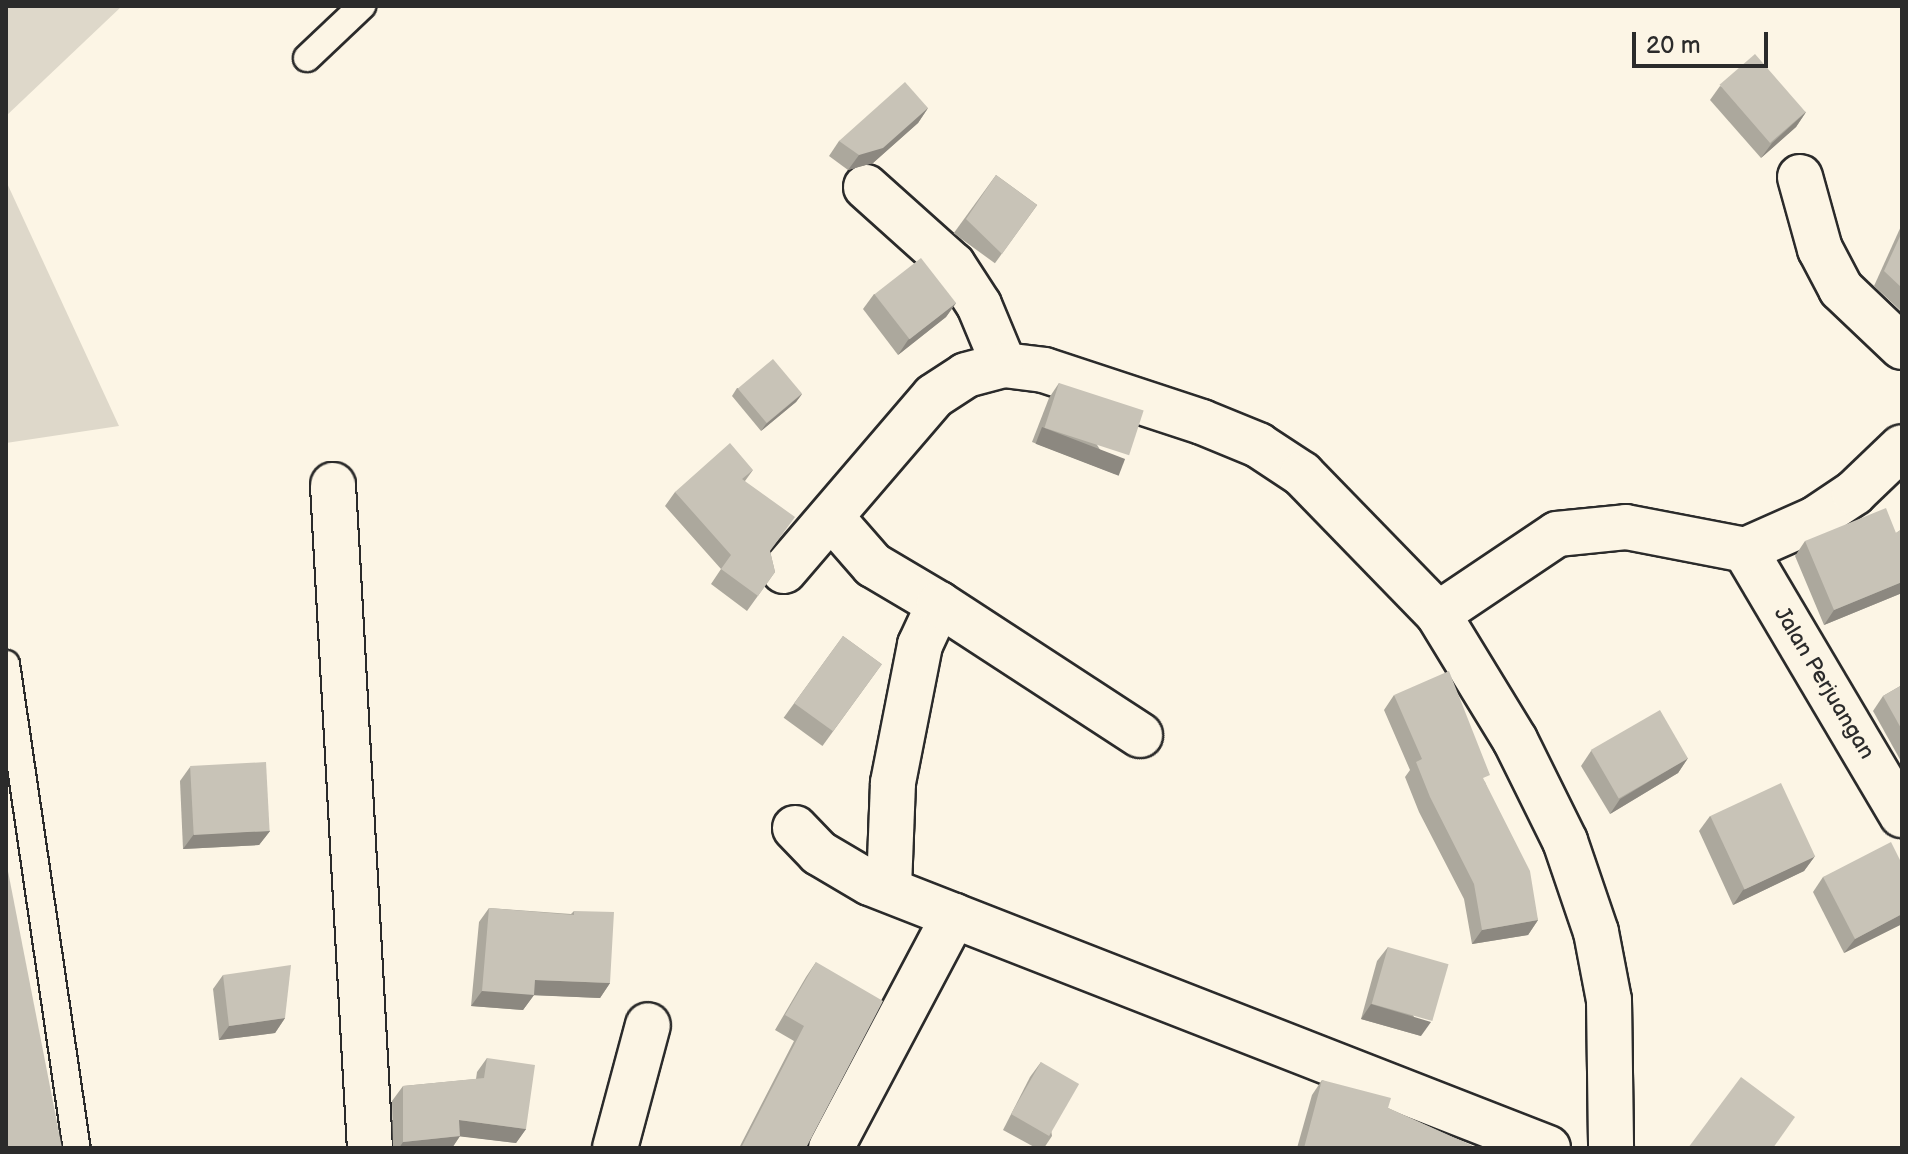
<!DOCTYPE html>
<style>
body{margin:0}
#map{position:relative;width:1908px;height:1154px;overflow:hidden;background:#fcf5e5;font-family:"Balsamiq Sans",sans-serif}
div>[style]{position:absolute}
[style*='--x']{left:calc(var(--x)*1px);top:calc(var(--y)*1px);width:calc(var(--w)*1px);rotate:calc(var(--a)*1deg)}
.green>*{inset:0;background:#ded8ca}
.roads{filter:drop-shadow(2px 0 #2b2b2b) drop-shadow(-2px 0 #2b2b2b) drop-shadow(0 2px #2b2b2b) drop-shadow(0 -2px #2b2b2b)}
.lane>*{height:26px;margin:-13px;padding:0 13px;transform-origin:13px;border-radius:13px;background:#fcf5e5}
.street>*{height:44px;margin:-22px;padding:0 22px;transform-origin:22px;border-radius:22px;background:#fcf5e5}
.wall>*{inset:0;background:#aca89d;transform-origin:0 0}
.shaded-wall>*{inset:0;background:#8c8880;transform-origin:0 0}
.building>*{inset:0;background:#c8c3b7;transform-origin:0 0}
span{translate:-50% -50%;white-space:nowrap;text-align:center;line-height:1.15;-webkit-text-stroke:7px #fcf5e5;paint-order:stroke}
.street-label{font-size:22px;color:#2b2b2b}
.frame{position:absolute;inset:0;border:8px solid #2b2b2b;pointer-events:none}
.scale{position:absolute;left:1632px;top:32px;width:136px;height:36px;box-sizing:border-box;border:4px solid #2b2b2b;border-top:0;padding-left:10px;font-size:24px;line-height:28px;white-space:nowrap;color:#2b2b2b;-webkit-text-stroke:6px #fcf5e5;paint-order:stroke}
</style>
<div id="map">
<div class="green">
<i style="clip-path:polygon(6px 6px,122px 6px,6px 116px)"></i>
<i style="clip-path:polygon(6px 181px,119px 426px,6px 443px)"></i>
</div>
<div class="roads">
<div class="lane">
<i style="--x:307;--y:58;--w:76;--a:-43.4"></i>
<i style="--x:6;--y:664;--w:489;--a:81.7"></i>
</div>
<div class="street">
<i style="--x:1800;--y:177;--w:75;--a:74.5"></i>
<i style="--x:1820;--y:249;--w:45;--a:62.3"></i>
<i style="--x:1841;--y:289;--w:84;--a:43.6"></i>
<i style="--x:866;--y:187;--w:117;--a:41.9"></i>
<i style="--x:953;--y:265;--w:48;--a:57"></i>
<i style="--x:979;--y:305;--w:65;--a:67.4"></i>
<i style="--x:333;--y:485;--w:664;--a:86.81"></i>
<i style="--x:831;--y:517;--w:64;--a:48.8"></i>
<i style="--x:873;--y:565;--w:77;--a:30.6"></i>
<i style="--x:939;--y:604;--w:45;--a:114.9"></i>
<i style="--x:920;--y:645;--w:141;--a:101.1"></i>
<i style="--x:893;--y:783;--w:106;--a:92.2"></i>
<i style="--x:1745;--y:550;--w:308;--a:59.4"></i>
<i style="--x:784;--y:571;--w:230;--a:-49.4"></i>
<i style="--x:934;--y:396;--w:38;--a:-33"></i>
<i style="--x:966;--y:375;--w:39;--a:-15"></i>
<i style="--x:1004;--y:365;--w:40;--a:7.1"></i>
<i style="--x:1044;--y:370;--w:166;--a:18.2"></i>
<i style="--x:1202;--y:422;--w:61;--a:22.3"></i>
<i style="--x:1258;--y:445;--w:53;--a:33.4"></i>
<i style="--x:1302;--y:474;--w:195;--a:45.8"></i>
<i style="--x:1438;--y:614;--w:148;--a:58.6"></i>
<i style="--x:1515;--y:740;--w:113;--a:63.7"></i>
<i style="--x:1565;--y:841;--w:96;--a:71.2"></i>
<i style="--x:1596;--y:932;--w:69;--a:79.2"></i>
<i style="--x:1609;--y:1000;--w:148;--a:89.2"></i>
<i style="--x:939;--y:604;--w:240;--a:33.1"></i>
<i style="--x:1438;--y:614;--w:143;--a:-33.9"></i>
<i style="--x:1557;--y:534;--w:69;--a:-5.8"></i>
<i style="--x:1626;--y:527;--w:121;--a:10.9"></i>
<i style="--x:1745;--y:550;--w:77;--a:-23.9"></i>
<i style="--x:1815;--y:519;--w:47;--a:-33.7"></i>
<i style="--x:1854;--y:493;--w:66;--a:-43.8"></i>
<i style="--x:795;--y:828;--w:35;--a:46"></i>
<i style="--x:819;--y:853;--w:59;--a:30.5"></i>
<i style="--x:870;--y:883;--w:728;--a:21.35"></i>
<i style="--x:615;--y:1148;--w:127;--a:-75"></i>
<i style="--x:831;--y:1148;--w:263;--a:-62.1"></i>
</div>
</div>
<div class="wall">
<i style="clip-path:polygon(1720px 86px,1806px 112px,1796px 127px,1761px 158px,1710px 100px)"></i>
<i style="clip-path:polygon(928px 108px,918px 123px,873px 163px,848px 170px,829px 156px,839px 141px)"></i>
<i style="left:996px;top:175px;width:51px;height:72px;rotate:36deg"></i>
<i style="clip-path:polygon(1902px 224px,1902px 312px,1874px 286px)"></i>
<i style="clip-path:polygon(874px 294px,956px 303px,946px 317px,898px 355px,863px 309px)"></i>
<i style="clip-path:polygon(1059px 383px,1115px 474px,1032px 442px,1049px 398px)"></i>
<i style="clip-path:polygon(737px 388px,802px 394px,796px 402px,761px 431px,732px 396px)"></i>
<i style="clip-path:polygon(753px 470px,745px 481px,770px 551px,775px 572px,747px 611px,711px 584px,721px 569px,665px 506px,675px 492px)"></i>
<i style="clip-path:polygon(1902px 529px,1902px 593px,1824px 625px,1795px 556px,1805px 541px,1896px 533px)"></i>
<i style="left:843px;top:636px;width:48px;height:101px;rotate:36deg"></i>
<i style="clip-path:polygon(1902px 685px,1902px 763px,1873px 711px,1883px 696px)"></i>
<i style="clip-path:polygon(1394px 695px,1485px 782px,1538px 920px,1528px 935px,1472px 944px,1464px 899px,1419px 812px,1405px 777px,1410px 770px,1384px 710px)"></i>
<i style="clip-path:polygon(1591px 751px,1688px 758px,1678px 773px,1610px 814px,1581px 766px)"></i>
<i style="clip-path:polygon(190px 767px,270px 831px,259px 845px,183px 849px,180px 781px)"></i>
<i style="clip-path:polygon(1710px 816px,1815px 856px,1804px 871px,1733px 905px,1699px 831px)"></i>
<i style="clip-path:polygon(1902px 864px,1902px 924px,1844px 953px,1813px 892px,1823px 877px)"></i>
<i style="clip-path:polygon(489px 908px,571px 914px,574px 911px,610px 983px,600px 998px,534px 995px,523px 1010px,471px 1006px,479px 922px)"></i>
<i style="clip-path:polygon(1388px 947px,1421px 1036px,1361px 1019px,1377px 961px)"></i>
<i style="clip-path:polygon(816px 962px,806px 1148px,739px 1148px,794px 1041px,775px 1030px,806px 977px)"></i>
<i style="clip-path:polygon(223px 975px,285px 1018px,275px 1033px,219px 1040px,213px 989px)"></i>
<i style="clip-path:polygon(487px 1058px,526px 1129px,516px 1143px,460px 1136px,452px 1148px,393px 1148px,392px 1101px,403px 1086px,476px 1079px,477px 1072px)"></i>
<i style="clip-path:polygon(1041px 1062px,1052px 1136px,1044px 1148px,1036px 1148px,1003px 1130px,1030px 1077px)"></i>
<i style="clip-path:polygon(1322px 1080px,1388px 1108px,1477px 1148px,1297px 1148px,1312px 1095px)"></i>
</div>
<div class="shaded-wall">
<i style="clip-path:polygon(928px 108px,918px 123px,873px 163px,848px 170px,859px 155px)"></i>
<i style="clip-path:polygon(1806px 112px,1796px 127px,1761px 158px,1772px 143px)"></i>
<i style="clip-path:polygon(956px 303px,946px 317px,898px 355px,908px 340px)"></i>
<i style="clip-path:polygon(802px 394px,796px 402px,761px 431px,766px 424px)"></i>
<i style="left:1042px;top:427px;width:89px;height:18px;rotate:21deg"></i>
<i style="clip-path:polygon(1902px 582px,1902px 593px,1824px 625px,1834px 610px)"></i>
<i style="clip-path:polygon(1688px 758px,1678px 773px,1610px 814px,1620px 799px)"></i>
<i style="clip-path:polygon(270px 831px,259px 845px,183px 849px,194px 834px)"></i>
<i style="clip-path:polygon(1815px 856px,1804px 871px,1733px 905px,1743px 890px)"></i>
<i style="clip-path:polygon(1902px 914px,1902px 924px,1844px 953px,1855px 939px)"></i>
<i style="clip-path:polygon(1538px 920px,1528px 935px,1472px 944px,1482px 930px)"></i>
<i style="clip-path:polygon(535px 980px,610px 983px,600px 998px,529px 995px,534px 995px,523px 1010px,471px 1006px,482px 991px)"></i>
<i style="clip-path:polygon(1371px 1004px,1431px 1022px,1421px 1036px,1361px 1019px)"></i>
<i style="clip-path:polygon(285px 1018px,275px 1033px,219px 1040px,229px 1026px)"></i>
<i style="clip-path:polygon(459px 1120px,526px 1129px,516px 1143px,448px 1135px)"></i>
<i style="clip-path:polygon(460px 1136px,452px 1148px,399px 1148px,403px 1142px)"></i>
</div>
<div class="building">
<i style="left:1755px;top:54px;width:77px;height:47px;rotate:49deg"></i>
<i style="clip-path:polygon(905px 82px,928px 108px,883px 148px,859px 155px,839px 141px)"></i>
<i style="clip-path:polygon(996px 175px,1037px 205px,1002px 254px,966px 219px)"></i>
<i style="clip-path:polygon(1902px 232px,1902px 288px,1884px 271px)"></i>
<i style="left:921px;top:258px;width:57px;height:59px;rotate:52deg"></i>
<i style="left:773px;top:359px;width:45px;height:46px;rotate:50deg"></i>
<i style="left:1059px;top:383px;width:89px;height:47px;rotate:18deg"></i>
<i style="clip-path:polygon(730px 443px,753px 470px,742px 479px,795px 517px,770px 551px,775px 572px,758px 596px,721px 569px,731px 555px,675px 492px)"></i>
<i style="clip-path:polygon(1886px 508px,1896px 533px,1902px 529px,1902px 582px,1834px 610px,1805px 541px)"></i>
<i style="left:843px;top:636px;width:48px;height:83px;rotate:36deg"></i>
<i style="clip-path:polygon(1449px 671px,1490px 775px,1483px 778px,1530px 871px,1538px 920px,1482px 930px,1474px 884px,1430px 797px,1416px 762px,1422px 759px,1394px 695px)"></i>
<i style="clip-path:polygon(1902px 685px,1902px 730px,1883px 696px)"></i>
<i style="left:1660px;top:710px;width:56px;height:80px;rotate:60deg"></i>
<i style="left:266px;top:762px;width:69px;height:76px;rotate:87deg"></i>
<i style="left:1781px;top:783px;width:81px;height:78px;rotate:65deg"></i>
<i style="clip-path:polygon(1891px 842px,1902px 864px,1902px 914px,1855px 939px,1823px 877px)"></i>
<i style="clip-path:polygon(6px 861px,62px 1148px,6px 1148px)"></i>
<i style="clip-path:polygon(489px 908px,574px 915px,574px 911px,614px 912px,610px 983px,535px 980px,534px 995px,482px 991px)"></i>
<i style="left:1388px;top:947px;width:63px;height:59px;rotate:16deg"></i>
<i style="clip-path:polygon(816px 962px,883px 1001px,806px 1148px,741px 1148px,804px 1026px,785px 1015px)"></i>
<i style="clip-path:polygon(291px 965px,285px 1018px,229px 1026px,223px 975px)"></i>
<i style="clip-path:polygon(487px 1058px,535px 1065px,526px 1129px,459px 1120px,460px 1136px,403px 1142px,403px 1086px,484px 1078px)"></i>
<i style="left:1041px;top:1062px;width:44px;height:60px;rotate:30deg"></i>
<i style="clip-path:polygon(1741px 1077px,1795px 1117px,1773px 1148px,1688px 1148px)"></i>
<i style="clip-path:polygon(1322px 1080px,1391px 1098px,1388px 1108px,1477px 1148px,1304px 1148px)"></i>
<i style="clip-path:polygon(271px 1146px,316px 1148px,271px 1148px)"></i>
</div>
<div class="street-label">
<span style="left:1824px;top:683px;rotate:59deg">Jalan Perjuangan</span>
</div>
<div class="frame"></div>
<div class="scale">20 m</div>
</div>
